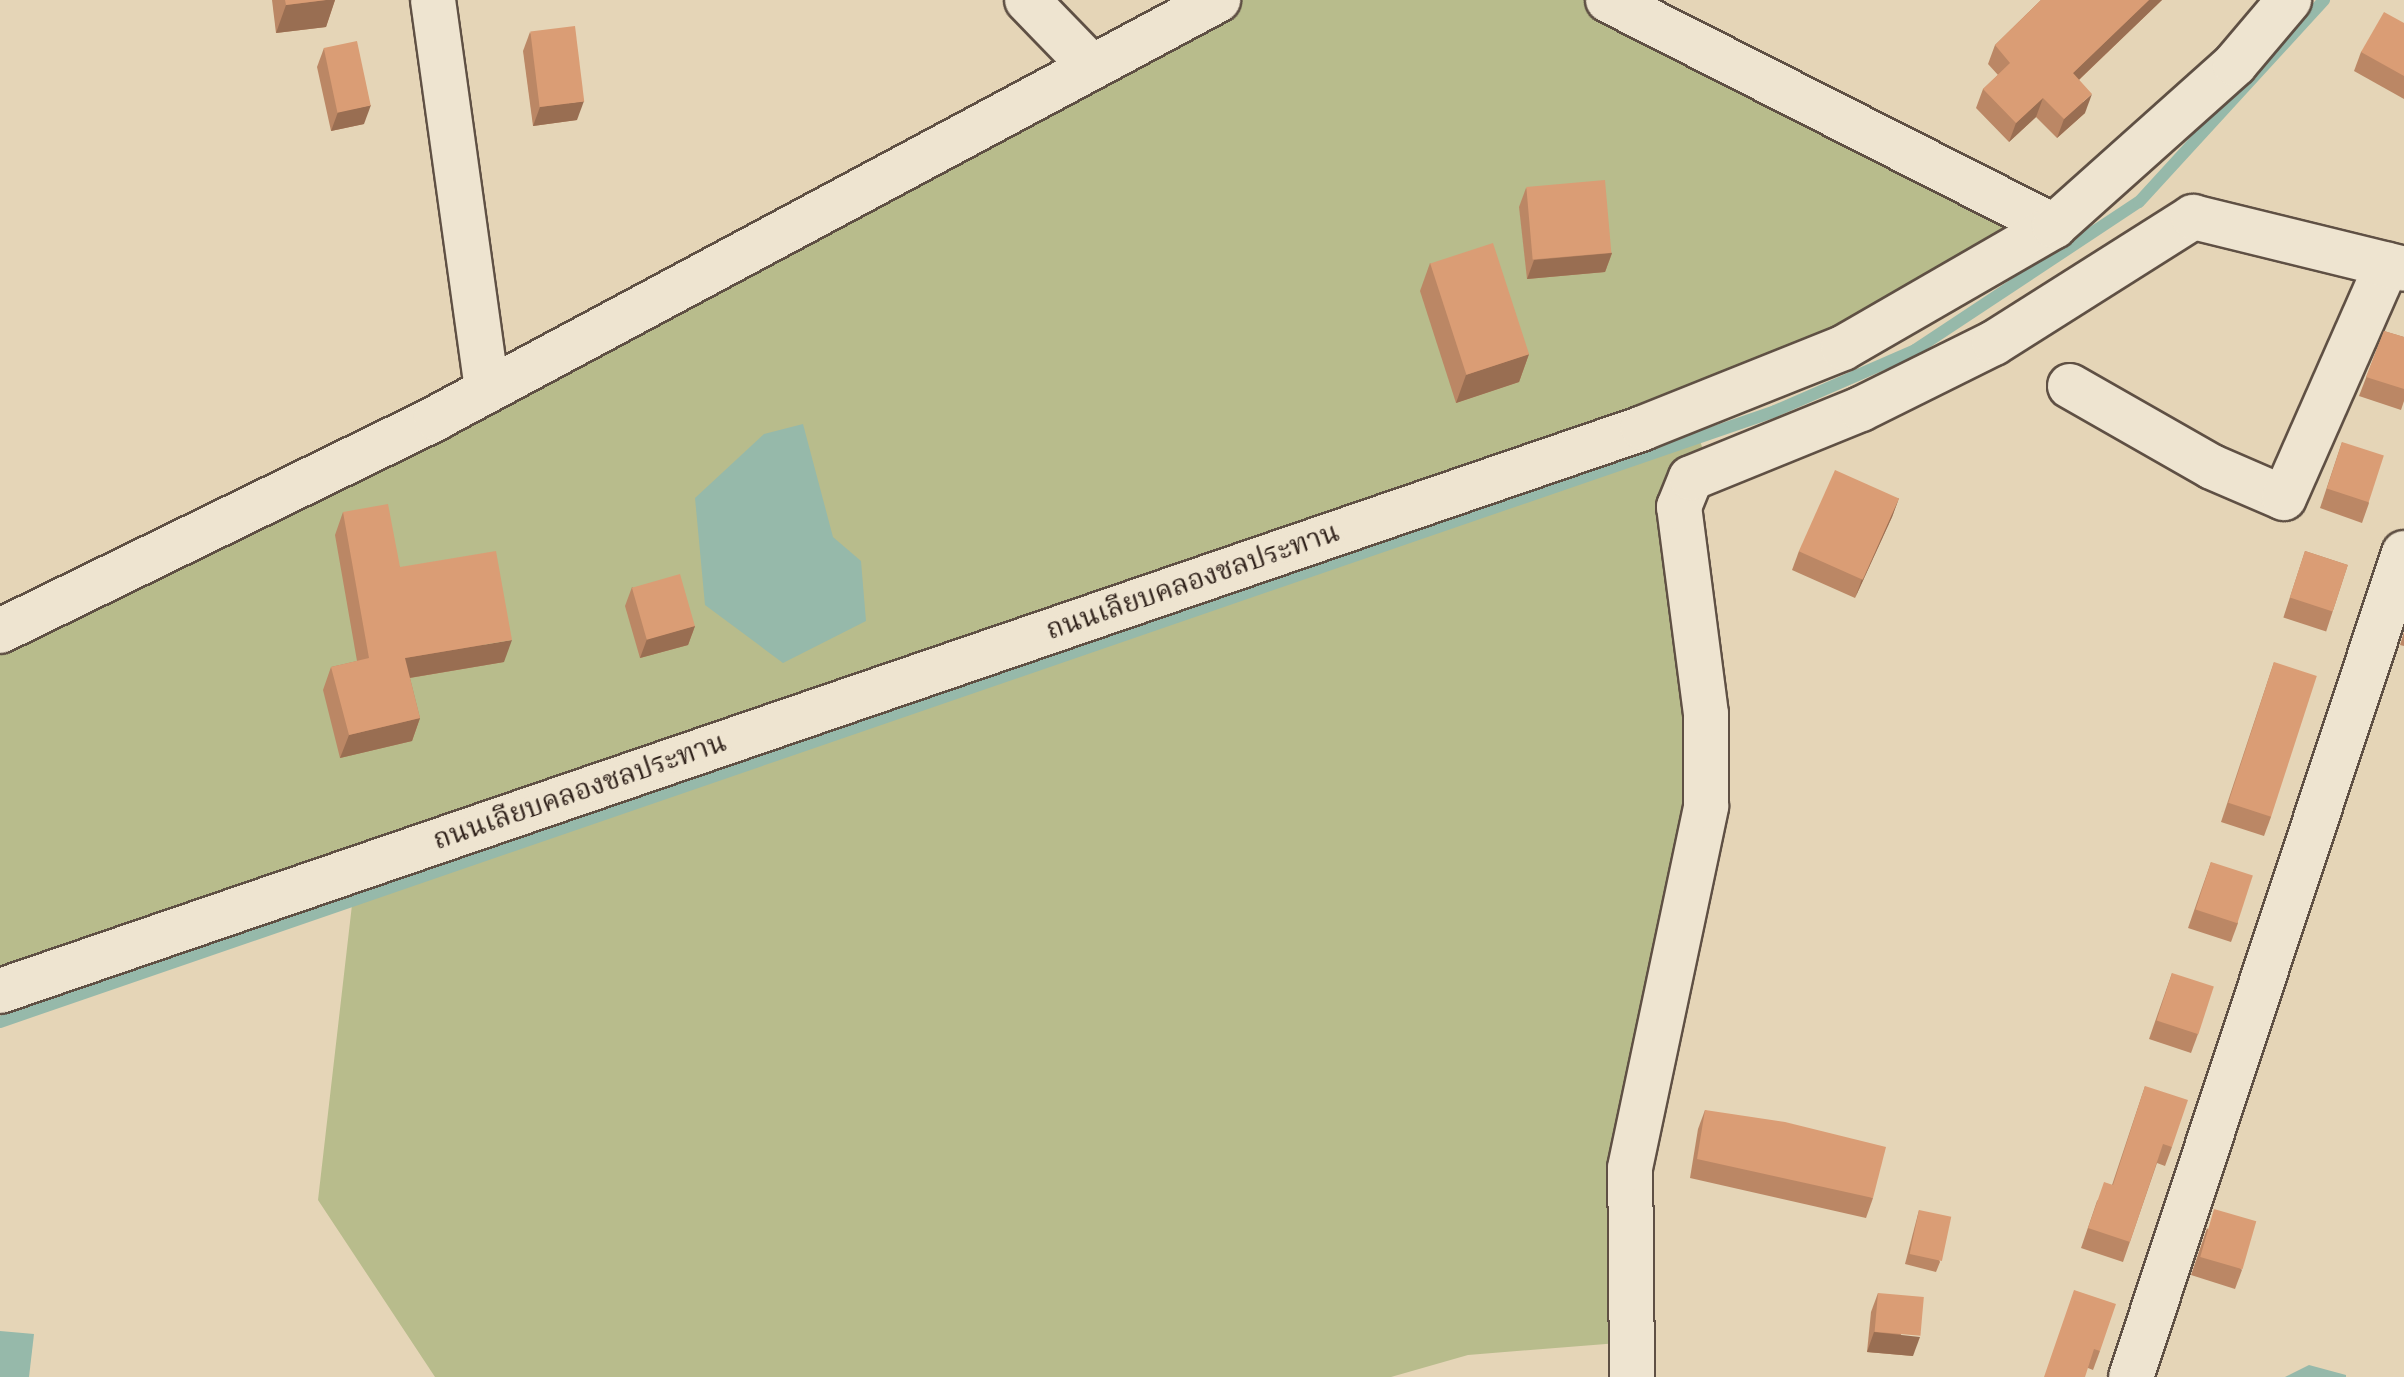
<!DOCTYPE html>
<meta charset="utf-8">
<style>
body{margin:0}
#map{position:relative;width:2404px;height:1377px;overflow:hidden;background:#e5d5b7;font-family:"IM FELL Double Pica","Noto Serif Thai",serif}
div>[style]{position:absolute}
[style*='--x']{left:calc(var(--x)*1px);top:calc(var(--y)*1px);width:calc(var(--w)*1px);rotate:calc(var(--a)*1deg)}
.green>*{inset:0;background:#b8bc8c}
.water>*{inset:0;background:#96b9aa}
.stream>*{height:12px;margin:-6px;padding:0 6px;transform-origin:6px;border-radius:6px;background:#96b9aa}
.roads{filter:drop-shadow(2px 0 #5f5044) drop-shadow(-2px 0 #5f5044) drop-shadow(0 2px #5f5044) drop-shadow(0 -2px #5f5044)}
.minor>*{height:44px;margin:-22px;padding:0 22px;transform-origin:22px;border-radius:22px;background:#eee4d0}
.wall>*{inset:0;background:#bb8765;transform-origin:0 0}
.shaded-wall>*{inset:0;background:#996e52}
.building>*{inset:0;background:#da9d75;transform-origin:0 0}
span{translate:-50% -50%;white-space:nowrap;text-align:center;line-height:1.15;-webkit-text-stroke:8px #eee4d0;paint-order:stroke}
.street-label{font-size:28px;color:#32241d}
</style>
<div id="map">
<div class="green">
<i style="clip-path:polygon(1218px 0,1608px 0,2054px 226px,1645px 428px,1699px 438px,1709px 467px,1691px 478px,1706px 714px,1631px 1342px,1468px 1355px,1391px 1377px,435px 1377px,318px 1200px,356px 870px,0 991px,0 631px)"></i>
</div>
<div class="water">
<i style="clip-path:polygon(803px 424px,833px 537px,861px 561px,866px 621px,783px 663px,705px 605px,695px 498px,764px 434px)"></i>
<i style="clip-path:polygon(0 1331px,34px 1334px,29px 1377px,0 1377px)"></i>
<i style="clip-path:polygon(2309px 1365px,2346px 1375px,2346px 1377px,2285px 1377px)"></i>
</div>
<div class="stream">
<i style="--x:0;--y:1022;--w:1877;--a:-18.99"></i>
<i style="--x:1775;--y:411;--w:153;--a:-23.5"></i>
<i style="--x:1915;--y:350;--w:268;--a:-33.5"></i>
<i style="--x:2139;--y:202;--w:274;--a:-47.5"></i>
</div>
<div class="roads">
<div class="minor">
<i style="--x:433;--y:0;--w:391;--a:82.1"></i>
<i style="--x:1027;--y:0;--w:93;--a:45.9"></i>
<i style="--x:1608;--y:0;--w:500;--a:26.9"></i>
<i style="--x:2070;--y:386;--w:163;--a:29.7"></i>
<i style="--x:2212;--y:467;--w:78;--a:23.3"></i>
<i style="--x:2284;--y:498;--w:255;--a:-66.2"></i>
<i style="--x:0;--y:631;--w:485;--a:-26"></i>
<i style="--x:436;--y:418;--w:887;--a:-28.13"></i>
<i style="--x:0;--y:991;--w:1737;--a:-18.91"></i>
<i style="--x:1643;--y:428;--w:215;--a:-21.8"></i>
<i style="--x:1843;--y:348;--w:244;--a:-30"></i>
<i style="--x:2054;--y:226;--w:243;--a:-41.8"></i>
<i style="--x:2235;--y:64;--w:84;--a:-49.8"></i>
<i style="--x:1632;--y:1377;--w:209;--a:-90.5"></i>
<i style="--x:1630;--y:1168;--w:370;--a:-78.1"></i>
<i style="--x:1706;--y:806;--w:92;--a:-90"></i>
<i style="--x:1706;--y:714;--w:209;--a:-97.4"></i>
<i style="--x:1679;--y:507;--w:31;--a:-68"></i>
<i style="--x:1691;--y:478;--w:183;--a:-22.1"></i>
<i style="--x:1861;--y:409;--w:148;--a:-26.4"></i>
<i style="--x:1994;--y:343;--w:236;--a:-32.3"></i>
<i style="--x:2193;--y:217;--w:217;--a:13.8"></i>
<i style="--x:2131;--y:1377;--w:868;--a:-71.67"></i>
</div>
</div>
<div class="wall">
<i style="clip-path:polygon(272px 0,335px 0,326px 27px,276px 33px)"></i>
<i style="clip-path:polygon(2041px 0,2162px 0,2079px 80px,2085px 113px,2057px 138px,2036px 117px,2009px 142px,1976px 108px,1983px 89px,1998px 75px,1988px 64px,1995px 45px)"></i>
<i style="clip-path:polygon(2404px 23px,2404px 99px,2354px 71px,2361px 52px)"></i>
<i style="clip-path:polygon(530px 32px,577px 120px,533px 126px,523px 51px)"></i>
<i style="clip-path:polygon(324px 48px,364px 124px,331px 131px,317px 67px)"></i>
<i style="clip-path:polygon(1526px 188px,1612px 253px,1605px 272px,1527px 279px,1519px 207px)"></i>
<i style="clip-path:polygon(1430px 263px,1529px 354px,1519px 382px,1456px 403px,1420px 291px)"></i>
<i style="clip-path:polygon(2384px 331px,2404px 337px,2404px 401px,2401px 410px,2359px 396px)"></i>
<i style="clip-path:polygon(2342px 442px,2369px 503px,2362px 523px,2320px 508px)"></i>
<i style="clip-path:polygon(1899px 498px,1892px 517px,1855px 598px,1792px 570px,1799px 551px)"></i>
<i style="clip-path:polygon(343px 512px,400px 567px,504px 662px,410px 678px,420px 718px,412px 741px,340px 758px,323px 690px,331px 667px,357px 661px,335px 535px)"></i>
<i style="left:2305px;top:551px;width:45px;height:70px;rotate:18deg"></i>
<i style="clip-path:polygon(632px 587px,695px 626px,688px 645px,640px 658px,625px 606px)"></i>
<i style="clip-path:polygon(2404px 632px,2404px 646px,2400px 645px)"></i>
<i style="clip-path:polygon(2274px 662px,2271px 817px,2264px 836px,2221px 822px)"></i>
<i style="clip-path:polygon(2211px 862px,2238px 923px,2231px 942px,2188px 928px)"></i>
<i style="clip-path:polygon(2172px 973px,2198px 1034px,2191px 1053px,2149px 1039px)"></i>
<i style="clip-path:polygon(2145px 1086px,2172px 1147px,2165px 1166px,2157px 1163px,2123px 1262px,2081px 1248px,2097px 1201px,2112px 1185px)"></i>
<i style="clip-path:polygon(1705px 1110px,1873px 1198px,1866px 1218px,1690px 1178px,1698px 1129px)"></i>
<i style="clip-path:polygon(1919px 1210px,1940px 1262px,1936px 1272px,1905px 1264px)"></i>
<i style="clip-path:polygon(2207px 1228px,2242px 1270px,2235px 1289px,2191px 1275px)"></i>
<i style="clip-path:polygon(2074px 1290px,2100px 1351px,2093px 1370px,2088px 1368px)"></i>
<i style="clip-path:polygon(1878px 1293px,1913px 1356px,1867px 1352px,1871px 1312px)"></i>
</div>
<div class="shaded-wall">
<i style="clip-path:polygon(326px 0,335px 0,326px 27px,276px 33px,286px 5px)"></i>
<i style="clip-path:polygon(2149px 0,2162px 0,2066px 92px,2073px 73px)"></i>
<i style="clip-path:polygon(2092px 94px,2085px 113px,2057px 138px,2064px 119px)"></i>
<i style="clip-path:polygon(2043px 98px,2036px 117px,2009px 142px,2016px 123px)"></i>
<i style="clip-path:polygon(584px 101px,577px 120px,533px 126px,540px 107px)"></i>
<i style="clip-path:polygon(371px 105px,364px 124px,331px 131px,338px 112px)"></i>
<i style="clip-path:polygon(1612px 253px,1605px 272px,1527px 279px,1534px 260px)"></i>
<i style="clip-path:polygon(1529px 354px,1519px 382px,1456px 403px,1466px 375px)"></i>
<i style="clip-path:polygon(1899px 498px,1892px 517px,1855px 598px,1862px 579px)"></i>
<i style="clip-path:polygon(695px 626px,688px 645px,640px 658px,647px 639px)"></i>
<i style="clip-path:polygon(512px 640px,504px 662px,397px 680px,405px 658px)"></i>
<i style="clip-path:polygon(420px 718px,412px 741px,340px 758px,349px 735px)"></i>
<i style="clip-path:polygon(1874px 1332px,1920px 1337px,1913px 1356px,1867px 1352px)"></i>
</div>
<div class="building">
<i style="clip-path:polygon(285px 0,326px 0,286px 5px)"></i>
<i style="clip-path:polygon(2041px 0,2149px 0,2073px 73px,2092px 94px,2064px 119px,2043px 98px,2016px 123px,1983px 89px,2010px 63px,1995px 45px)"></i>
<i style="clip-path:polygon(2384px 12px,2404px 23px,2404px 76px,2361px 52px)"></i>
<i style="left:575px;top:26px;width:76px;height:45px;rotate:83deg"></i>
<i style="left:357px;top:41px;width:66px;height:34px;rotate:78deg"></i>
<i style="left:1605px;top:180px;width:73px;height:79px;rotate:85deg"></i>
<i style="left:1493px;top:243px;width:117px;height:66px;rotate:72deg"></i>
<i style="clip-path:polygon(2384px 331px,2404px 337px,2404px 389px,2366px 377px)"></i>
<i style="left:2342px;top:442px;width:44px;height:49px;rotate:18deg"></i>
<i style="left:1835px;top:470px;width:70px;height:89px;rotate:24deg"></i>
<i style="clip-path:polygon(388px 504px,400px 567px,496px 551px,512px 640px,405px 658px,420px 718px,349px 735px,331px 667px,369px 658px,343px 512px)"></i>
<i style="left:2305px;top:551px;width:45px;height:49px;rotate:18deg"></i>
<i style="left:680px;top:574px;width:54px;height:50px;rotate:74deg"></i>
<i style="left:2274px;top:662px;width:45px;height:148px;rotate:18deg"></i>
<i style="left:2211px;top:862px;width:44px;height:50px;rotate:18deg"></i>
<i style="left:2172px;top:973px;width:44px;height:50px;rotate:18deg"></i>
<i style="clip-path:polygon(2145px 1086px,2188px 1100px,2172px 1147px,2163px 1144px,2130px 1242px,2088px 1228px,2104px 1182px,2113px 1185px)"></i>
<i style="clip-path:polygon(1705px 1110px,1785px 1122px,1886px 1147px,1873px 1198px,1697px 1159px)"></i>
<i style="left:2214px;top:1209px;width:44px;height:50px;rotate:16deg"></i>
<i style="left:1919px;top:1210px;width:33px;height:45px;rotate:12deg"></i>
<i style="clip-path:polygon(2074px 1290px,2116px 1304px,2100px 1351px,2094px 1349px,2085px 1377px,2044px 1377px)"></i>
<i style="left:1878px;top:1293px;width:46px;height:39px;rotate:5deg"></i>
</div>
<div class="street-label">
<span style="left:1193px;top:582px;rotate:-19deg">ถนนเลียบคลองชลประทาน</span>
<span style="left:580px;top:792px;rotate:-19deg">ถนนเลียบคลองชลประทาน</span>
</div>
</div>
